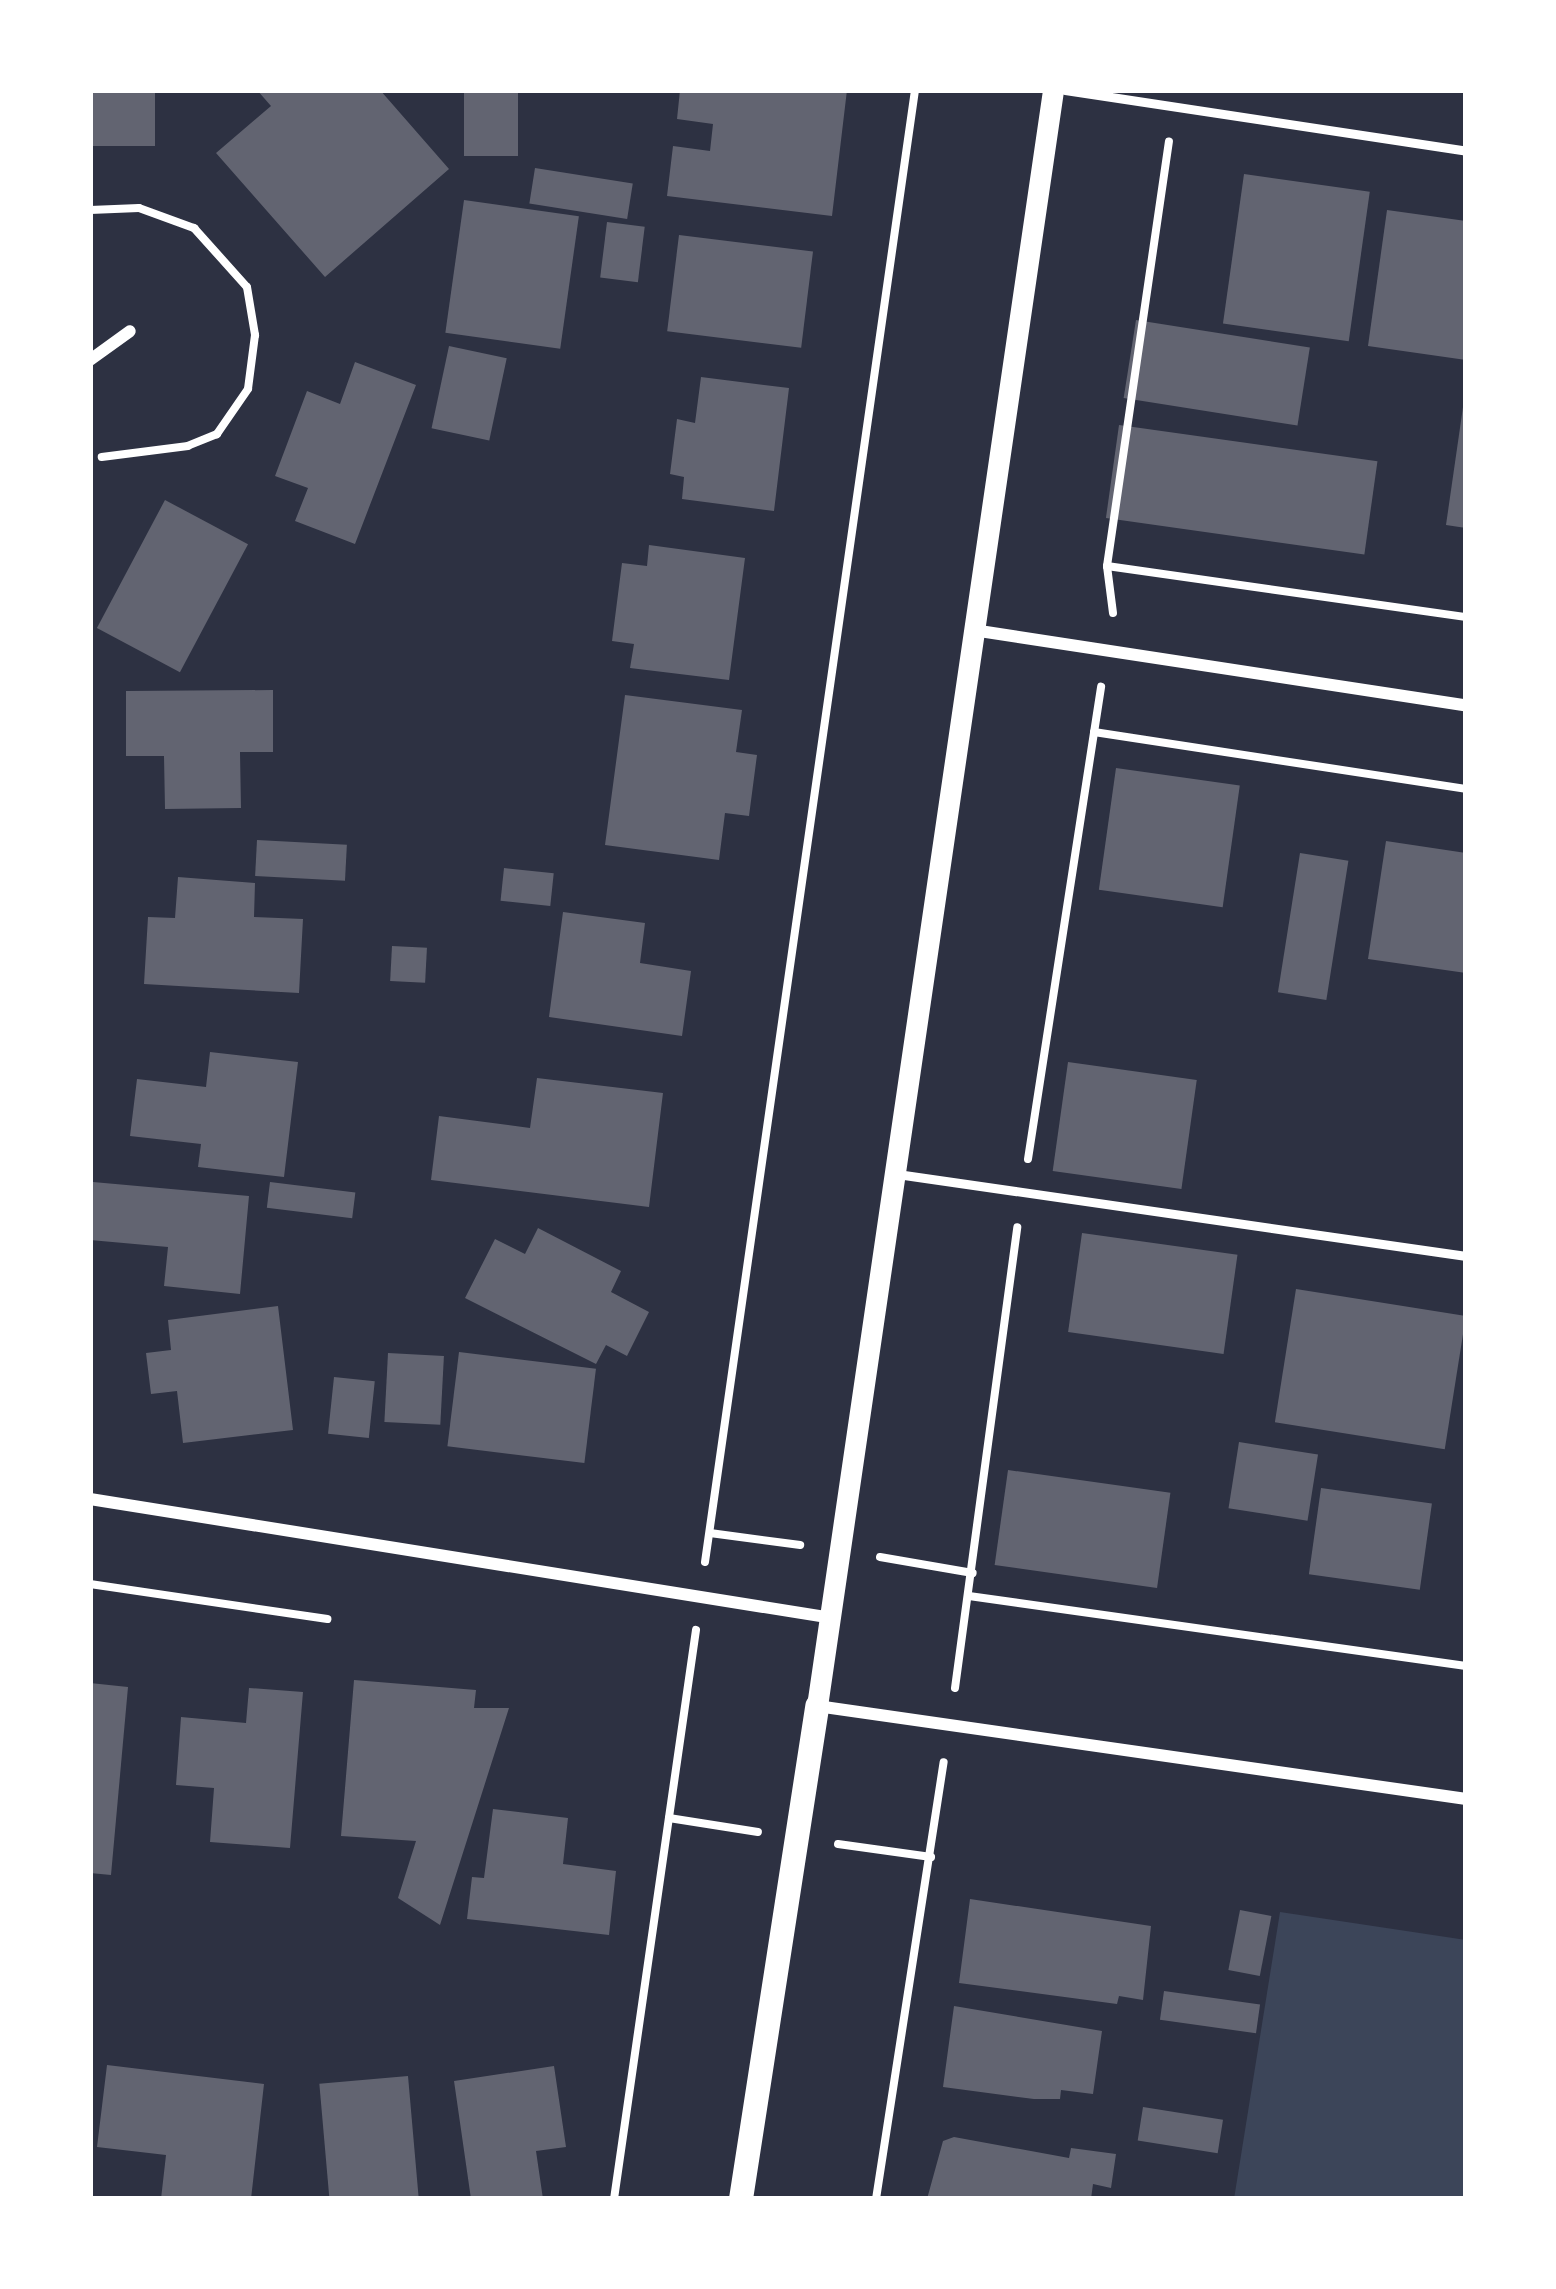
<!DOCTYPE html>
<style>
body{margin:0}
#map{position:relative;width:1556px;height:2289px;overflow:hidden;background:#2d3142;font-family:Quicksand,sans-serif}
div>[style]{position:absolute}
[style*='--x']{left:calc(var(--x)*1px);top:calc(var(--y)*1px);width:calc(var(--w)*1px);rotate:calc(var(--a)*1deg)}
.green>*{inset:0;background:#3c4559}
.building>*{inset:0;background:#626471;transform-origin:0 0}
.path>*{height:8px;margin:-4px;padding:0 4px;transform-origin:4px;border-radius:4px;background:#fff}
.service>*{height:9px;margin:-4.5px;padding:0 4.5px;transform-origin:4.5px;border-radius:4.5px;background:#fff}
.minor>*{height:12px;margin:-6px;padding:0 6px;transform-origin:6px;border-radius:6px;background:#fff}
.tertiary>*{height:21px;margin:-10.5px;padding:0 10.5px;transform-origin:10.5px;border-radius:10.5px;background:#fff}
.secondary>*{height:24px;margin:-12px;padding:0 12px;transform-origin:12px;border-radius:12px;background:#fff}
span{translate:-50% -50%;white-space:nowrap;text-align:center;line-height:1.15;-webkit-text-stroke:9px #fff;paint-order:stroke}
.frame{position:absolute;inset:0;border:93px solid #fff;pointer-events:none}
</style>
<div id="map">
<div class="green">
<i style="clip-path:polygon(1280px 1912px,1466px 1940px,1466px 2199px,1234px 2199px)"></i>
</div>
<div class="building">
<i style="left:90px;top:90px;width:65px;height:56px"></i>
<i style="clip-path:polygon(257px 90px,380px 90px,449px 169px,325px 277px,216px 153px,271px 106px)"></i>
<i style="left:464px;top:90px;width:54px;height:66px"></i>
<i style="clip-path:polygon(680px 90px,847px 90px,832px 216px,667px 196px,673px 146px,710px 151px,713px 124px,677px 119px)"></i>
<i style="left:535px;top:168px;width:99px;height:36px;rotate:9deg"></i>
<i style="left:1244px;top:174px;width:127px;height:151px;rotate:8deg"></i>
<i style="left:464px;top:200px;width:116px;height:134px;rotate:8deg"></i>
<i style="clip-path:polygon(1387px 210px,1466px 221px,1466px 360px,1368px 346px)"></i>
<i style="left:607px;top:222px;width:38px;height:56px;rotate:7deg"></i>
<i style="left:679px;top:235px;width:135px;height:97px;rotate:7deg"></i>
<i style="left:1136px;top:320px;width:176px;height:79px;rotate:9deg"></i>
<i style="left:449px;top:346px;width:59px;height:84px;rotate:12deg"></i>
<i style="clip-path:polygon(355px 362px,416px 385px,355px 544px,295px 521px,308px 488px,275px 476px,307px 391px,340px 404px)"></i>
<i style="clip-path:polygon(701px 377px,789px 388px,774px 511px,682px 499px,684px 477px,670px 474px,677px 419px,695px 423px)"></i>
<i style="clip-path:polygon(1463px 407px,1466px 407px,1466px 528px,1446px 525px)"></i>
<i style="left:1119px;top:425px;width:261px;height:94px;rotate:8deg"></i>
<i style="left:165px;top:500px;width:94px;height:145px;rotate:28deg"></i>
<i style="clip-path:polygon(649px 545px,745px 558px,729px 680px,630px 668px,634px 644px,612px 641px,622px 563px,647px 566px)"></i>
<i style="clip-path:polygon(273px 690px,273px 752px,240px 752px,241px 808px,165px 809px,164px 756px,126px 756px,126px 691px)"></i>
<i style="clip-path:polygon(625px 695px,742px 710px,736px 752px,757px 755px,749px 816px,725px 813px,719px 860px,605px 845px)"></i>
<i style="left:1116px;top:768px;width:125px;height:123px;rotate:8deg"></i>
<i style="left:257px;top:840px;width:90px;height:36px;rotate:3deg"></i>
<i style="clip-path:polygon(1386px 841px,1466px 853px,1466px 973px,1368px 959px)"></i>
<i style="left:1300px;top:853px;width:49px;height:141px;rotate:9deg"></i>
<i style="left:504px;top:868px;width:50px;height:33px;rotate:6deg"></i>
<i style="clip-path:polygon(178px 877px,255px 883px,254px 917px,303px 919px,299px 993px,144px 984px,148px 917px,175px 918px)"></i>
<i style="clip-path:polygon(563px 912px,645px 923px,640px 963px,691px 971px,682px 1036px,549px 1017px)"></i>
<i style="left:392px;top:946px;width:35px;height:35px;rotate:3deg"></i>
<i style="clip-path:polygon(210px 1052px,298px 1062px,284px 1177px,198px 1167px,201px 1144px,130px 1136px,137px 1079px,206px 1087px)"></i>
<i style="left:1068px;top:1062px;width:130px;height:110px;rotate:8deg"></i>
<i style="clip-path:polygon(537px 1078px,663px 1093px,649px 1207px,431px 1180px,439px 1116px,530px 1128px)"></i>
<i style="clip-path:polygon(93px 1182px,249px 1196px,240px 1294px,164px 1286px,168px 1247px,90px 1240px)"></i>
<i style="left:270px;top:1182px;width:86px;height:26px;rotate:7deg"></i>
<i style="clip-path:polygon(538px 1228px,621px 1271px,611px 1292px,649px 1312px,627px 1356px,606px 1345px,596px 1364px,465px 1298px,495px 1239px,525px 1254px)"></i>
<i style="left:1082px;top:1233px;width:157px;height:100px;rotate:8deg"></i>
<i style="left:1296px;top:1289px;width:172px;height:135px;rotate:9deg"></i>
<i style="clip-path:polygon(278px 1306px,293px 1430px,183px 1443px,177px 1391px,151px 1394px,146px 1353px,171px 1350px,168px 1320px)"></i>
<i style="left:459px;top:1352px;width:138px;height:95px;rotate:7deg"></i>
<i style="left:388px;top:1353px;width:56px;height:69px;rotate:3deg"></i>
<i style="left:334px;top:1377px;width:41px;height:57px;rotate:6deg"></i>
<i style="left:1239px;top:1442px;width:80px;height:67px;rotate:9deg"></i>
<i style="left:1008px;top:1470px;width:164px;height:96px;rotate:8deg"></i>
<i style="left:1321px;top:1488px;width:112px;height:87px;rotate:8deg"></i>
<i style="clip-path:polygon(354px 1680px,476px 1690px,474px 1708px,509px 1708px,440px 1925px,398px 1898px,416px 1841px,341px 1836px)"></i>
<i style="clip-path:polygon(90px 1683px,128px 1687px,111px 1875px,90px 1873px)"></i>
<i style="clip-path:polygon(249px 1688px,303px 1692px,290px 1848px,210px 1842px,214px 1788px,176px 1785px,181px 1717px,246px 1723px)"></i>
<i style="clip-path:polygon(493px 1809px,568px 1818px,563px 1864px,616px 1871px,609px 1935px,467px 1919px,472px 1877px,484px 1878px)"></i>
<i style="clip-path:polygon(970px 1899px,1151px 1926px,1143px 2000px,1119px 1996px,1117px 2004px,959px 1983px)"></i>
<i style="left:1240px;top:1910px;width:32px;height:61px;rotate:11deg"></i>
<i style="left:1164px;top:1991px;width:97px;height:29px;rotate:8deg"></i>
<i style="clip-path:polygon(954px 2006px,1102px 2031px,1093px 2094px,1061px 2090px,1060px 2099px,1034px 2099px,943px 2087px)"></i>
<i style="clip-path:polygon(107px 2065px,264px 2084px,251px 2199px,161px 2199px,166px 2155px,97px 2147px)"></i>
<i style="clip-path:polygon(554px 2066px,566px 2147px,536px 2151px,543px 2199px,471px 2199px,454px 2081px)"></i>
<i style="left:408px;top:2076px;width:123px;height:89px;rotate:85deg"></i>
<i style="left:1143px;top:2107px;width:81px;height:34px;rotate:9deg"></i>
<i style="clip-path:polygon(954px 2137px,1069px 2158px,1071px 2148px,1116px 2154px,1111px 2188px,1093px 2184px,1091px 2199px,927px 2199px,943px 2141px)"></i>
</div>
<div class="path">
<i style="--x:90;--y:210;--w:49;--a:-2.3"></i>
<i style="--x:139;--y:208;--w:59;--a:20"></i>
<i style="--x:194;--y:228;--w:79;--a:48.1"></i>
<i style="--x:247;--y:287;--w:49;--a:80.5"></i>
<i style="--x:255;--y:335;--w:54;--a:97.4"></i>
<i style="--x:248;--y:389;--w:55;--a:124.6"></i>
<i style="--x:217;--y:434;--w:31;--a:158"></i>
<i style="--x:188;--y:446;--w:87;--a:172.7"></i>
<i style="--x:1107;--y:566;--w:363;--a:8.1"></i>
<i style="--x:1113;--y:613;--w:47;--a:-97.3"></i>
<i style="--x:1107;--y:566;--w:429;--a:-81.7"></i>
<i style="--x:1094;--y:732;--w:376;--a:8.7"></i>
<i style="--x:1028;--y:1159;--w:478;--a:-81.2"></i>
<i style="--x:710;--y:1533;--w:91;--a:7.6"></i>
<i style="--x:880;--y:1557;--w:94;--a:9.8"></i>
<i style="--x:705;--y:1562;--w:1487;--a:-81.88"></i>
<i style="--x:90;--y:1584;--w:240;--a:8.4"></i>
<i style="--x:969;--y:1596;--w:502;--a:8.02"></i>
<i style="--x:955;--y:1688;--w:465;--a:-82.3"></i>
<i style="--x:669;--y:1818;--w:90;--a:8.9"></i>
<i style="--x:838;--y:1844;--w:94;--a:8"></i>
<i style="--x:614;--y:2199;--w:575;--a:-81.8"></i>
<i style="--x:876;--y:2199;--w:442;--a:-81.2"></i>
</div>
<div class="service">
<i style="--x:1065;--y:90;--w:406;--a:8.6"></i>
<i style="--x:897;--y:1174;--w:575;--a:8.2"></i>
</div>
<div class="minor">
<i style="--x:90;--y:360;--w:49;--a:-35.9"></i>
<i style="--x:973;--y:630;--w:499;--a:8.7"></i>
<i style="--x:90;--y:1499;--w:751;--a:9.11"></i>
<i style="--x:817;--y:1706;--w:656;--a:8.15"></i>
</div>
<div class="tertiary">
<i style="--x:817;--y:1706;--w:1633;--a:-81.69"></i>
</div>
<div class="secondary">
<i style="--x:741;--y:2199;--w:499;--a:-81.2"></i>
</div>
<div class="frame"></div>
</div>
